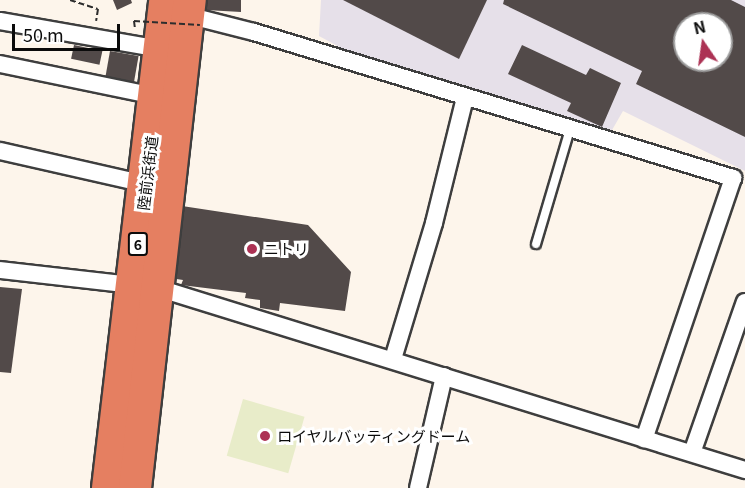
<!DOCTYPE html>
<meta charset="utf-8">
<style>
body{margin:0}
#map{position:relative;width:745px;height:488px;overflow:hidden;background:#fdf5eb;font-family:Georgia,"Noto Sans JP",serif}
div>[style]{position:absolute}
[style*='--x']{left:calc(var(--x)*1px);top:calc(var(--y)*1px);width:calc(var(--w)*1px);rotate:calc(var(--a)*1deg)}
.industrial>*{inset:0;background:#e6e0e9}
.pitch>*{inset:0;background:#e8ecc9;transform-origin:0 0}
.building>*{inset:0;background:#524a49;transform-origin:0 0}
.path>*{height:2px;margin-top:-1px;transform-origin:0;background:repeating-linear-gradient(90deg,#2d2d2d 0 6px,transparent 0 9px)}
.roads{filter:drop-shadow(2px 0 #3e3e3e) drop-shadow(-2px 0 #3e3e3e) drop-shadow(0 2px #3e3e3e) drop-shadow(0 -2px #3e3e3e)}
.lane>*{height:8px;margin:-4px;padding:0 4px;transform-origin:4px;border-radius:4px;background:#fff}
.street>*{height:16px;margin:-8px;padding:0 8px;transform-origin:8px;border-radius:8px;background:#fff}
.highway>*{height:32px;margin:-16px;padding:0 16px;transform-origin:16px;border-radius:16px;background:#e57f61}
.path-bridge>*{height:2px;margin-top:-1px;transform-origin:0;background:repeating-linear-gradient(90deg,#2d2d2d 0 6px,transparent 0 9px)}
.dots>*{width:16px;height:16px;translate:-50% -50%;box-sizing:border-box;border:3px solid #fff;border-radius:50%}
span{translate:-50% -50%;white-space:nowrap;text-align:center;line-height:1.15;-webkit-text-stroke:6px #fff;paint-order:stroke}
.shield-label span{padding:2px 4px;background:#fff;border:2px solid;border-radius:4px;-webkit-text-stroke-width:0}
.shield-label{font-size:14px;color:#0b0b0b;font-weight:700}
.street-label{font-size:15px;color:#0b0b0b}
.poi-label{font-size:15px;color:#0b0b0b}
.left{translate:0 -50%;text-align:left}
.north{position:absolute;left:673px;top:12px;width:60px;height:60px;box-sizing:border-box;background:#fff;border:2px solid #9d9d9d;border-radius:50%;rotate:347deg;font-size:16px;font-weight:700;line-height:24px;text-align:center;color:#0b0b0b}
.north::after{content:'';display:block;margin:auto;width:21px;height:27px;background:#ac3254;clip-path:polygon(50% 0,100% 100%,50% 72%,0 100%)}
.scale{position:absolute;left:12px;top:24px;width:108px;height:27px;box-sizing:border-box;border:3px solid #0b0b0b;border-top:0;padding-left:8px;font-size:18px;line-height:21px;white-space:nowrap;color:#0b0b0b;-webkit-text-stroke:4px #fff;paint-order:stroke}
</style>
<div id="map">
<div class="industrial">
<i style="clip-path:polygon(evenodd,321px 0,745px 0,745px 171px,623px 111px,608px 137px,356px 56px,319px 36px,321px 0,685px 24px,721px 24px,721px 60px,685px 60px,685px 24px)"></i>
</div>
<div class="pitch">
<i style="left:243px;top:399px;width:64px;height:59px;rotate:16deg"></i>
</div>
<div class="building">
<i style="clip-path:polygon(113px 0,131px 0,132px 3px,117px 10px)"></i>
<i style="clip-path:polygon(207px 0,241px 0,241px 12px,206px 10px)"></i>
<i style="clip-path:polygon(343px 0,487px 0,459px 59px)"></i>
<i style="clip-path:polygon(evenodd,504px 0,731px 0,745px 7px,745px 137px,636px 84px,642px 71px,503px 4px,504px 0,685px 24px,721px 24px,721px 60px,685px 60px,685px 24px)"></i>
<i style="left:74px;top:45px;width:29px;height:14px;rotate:12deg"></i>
<i style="clip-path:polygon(522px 45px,586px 75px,590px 68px,621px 83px,602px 127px,567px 111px,571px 103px,508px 74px)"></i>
<i style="left:110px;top:51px;width:29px;height:26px;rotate:10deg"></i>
<i style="clip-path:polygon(182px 206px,308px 225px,351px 272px,345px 311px,280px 303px,279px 311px,260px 308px,260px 300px,245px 298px,246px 293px,181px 285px,183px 280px,170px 278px)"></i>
<i style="clip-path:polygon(0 287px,22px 289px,11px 373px,0 372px)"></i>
</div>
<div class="path">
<i style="--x:70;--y:0;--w:29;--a:18"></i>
<i style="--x:98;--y:9;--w:12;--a:99"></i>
<i style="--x:134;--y:21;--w:8;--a:83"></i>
</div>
<div class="roads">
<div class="lane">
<i style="--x:536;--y:244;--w:120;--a:-73.5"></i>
</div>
<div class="street">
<i style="--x:183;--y:14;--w:73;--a:14.2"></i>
<i style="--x:254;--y:32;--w:501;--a:16.95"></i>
<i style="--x:733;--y:178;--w:276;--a:108.8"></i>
<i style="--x:0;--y:21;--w:162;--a:9.9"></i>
<i style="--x:0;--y:64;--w:158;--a:11.7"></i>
<i style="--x:0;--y:151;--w:149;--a:12.8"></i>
<i style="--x:0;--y:270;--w:159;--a:6.5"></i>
<i style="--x:158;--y:288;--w:615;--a:17.23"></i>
<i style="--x:393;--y:359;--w:142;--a:-73.2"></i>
<i style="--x:434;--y:223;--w:129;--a:-76.1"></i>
<i style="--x:692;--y:453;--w:160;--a:-70.7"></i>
<i style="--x:418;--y:488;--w:115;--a:-76.9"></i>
</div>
<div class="highway">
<i style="--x:108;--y:488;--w:491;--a:-83.3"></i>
<i style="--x:135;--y:488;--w:491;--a:-83.6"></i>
</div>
</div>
<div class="path-bridge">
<i style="--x:134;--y:21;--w:66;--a:3.5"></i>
</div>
<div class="dots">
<i style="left:252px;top:249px;background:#ac3254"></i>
<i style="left:265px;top:436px;background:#ac3254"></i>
</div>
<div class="shield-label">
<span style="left:138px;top:244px">6</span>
</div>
<div class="street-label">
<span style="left:147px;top:173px;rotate:-83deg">陸前浜街道</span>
</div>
<div class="poi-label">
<span class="left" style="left:264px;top:249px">ニトリ</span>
<span class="left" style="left:277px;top:436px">ロイヤルバッティングドーム</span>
</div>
<div class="north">N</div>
<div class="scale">50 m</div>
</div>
